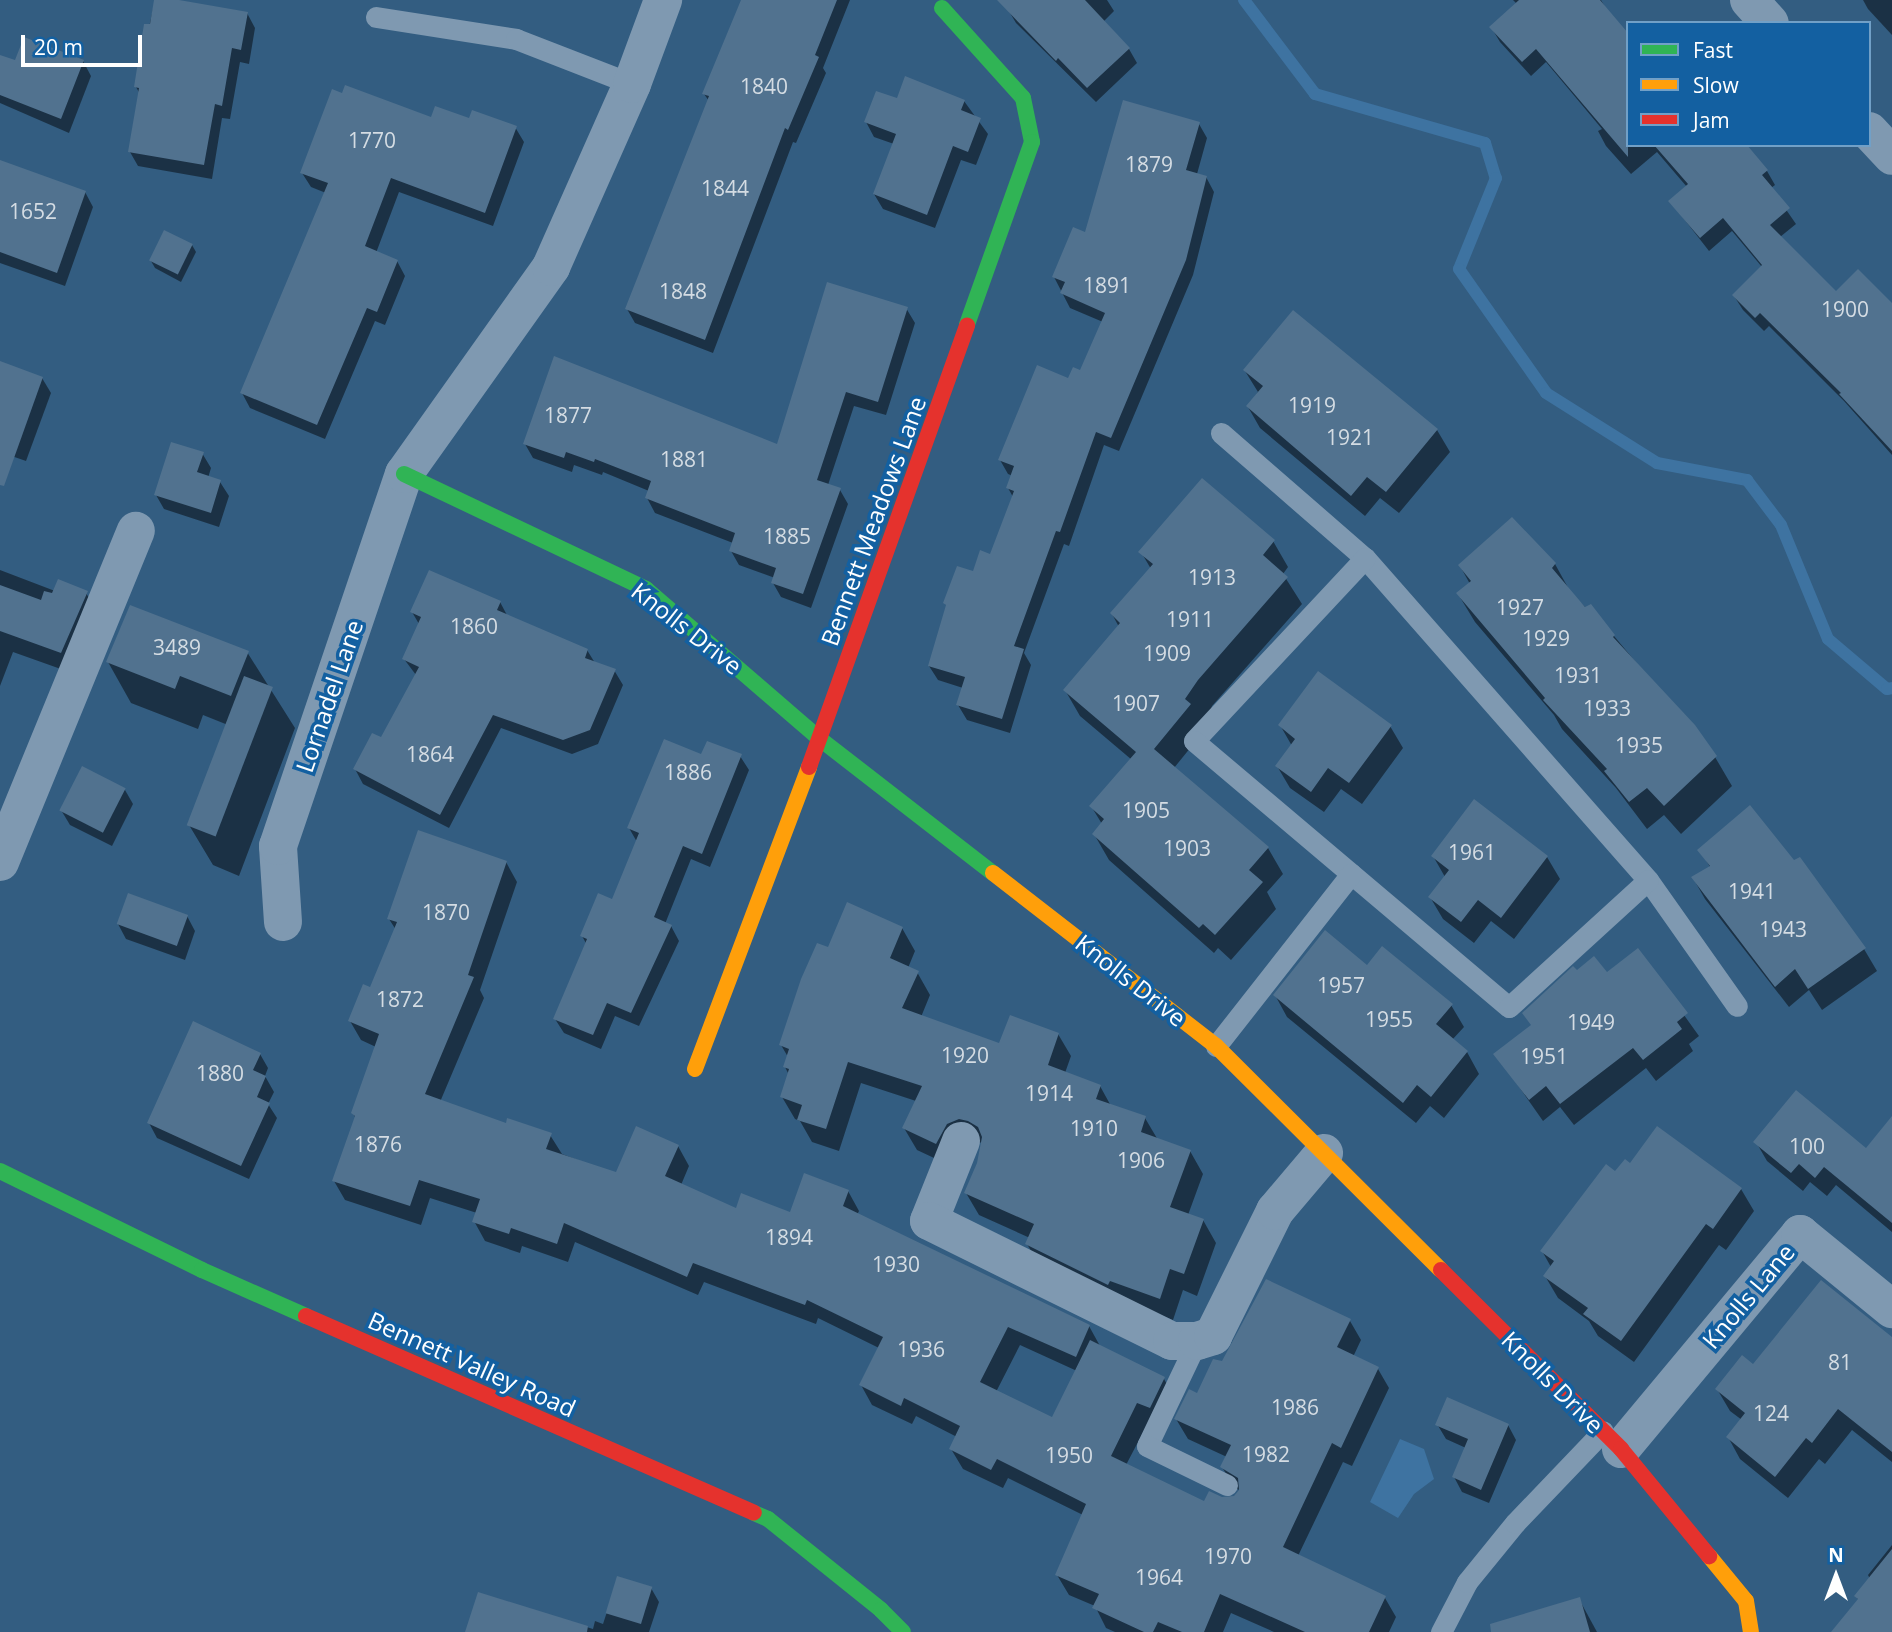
<!DOCTYPE html>
<style>
body{margin:0}
#map{position:relative;width:1892px;height:1632px;overflow:hidden;background:#335d81;font-family:"Open Sans",sans-serif}
div>[style]{position:absolute}
[style*='--x']{left:calc(var(--x)*1px);top:calc(var(--y)*1px);width:calc(var(--w)*1px);rotate:calc(var(--a)*1deg)}
.water>*{inset:0;background:#3e73a1}
.shadow>*{inset:0;background:#0007}
.stream>*{height:12px;margin:-6px;padding:0 6px;transform-origin:6px;border-radius:6px;background:#3e73a1}
.building>*{inset:0;background:#51728f;transform-origin:0 0}
.lane>*{height:21px;margin:-10.5px;padding:0 10.5px;transform-origin:10.5px;border-radius:10.5px;background:#7f99b1}
.street>*{height:38px;margin:-19px;padding:0 19px;transform-origin:19px;border-radius:19px;background:#7f99b1}
.fast>*{height:16px;margin:-8px;padding:0 8px;transform-origin:8px;border-radius:8px;background:#30b455}
.slow>*{height:16px;margin:-8px;padding:0 8px;transform-origin:8px;border-radius:8px;background:#ff9f0a}
.jam>*{height:16px;margin:-8px;padding:0 8px;transform-origin:8px;border-radius:8px;background:#e5322d}
span{translate:-50% -50%;white-space:nowrap;text-align:center;line-height:1.15;-webkit-text-stroke:7px #1360a1;paint-order:stroke}
.number-label{font-size:21px;color:#d4dce3}
.number-label span{-webkit-text-stroke-width:0}
.street-label{font-size:24px;color:#fff}
.legend{position:absolute;left:1626px;top:21px;width:245px;height:126px;box-sizing:border-box;background:#1360a1;border:2px solid #71a0c7;margin:0;padding:9px 12px;list-style:none;font-size:21px;color:#fff}
.legend li{display:flex;align-items:center;gap:14px;height:35px}
.legend b{width:35px;border:2px solid #71a0c7}
.north{position:absolute;left:1801px;top:1541px;width:70px;height:70px;-webkit-text-stroke:5px #1360a1;paint-order:stroke;rotate:0deg;font-size:19px;font-weight:700;line-height:28px;text-align:center;color:#fff}
.north::after{content:'';display:block;margin:auto;width:24px;height:32px;background:#fff;clip-path:polygon(50% 0,100% 100%,50% 72%,0 100%)}
.scale{position:absolute;left:21px;top:35px;width:121px;height:32px;box-sizing:border-box;border:4px solid #fff;border-top:0;padding-left:9px;font-size:21px;line-height:24px;white-space:nowrap;color:#fff;-webkit-text-stroke:5px #1360a1;paint-order:stroke}
</style>
<div id="map">
<div class="water">
<i style="clip-path:polygon(1400px 1439px,1424px 1449px,1434px 1479px,1414px 1494px,1398px 1518px,1370px 1502px)"></i>
</div>
<div class="shadow">
<i style="clip-path:polygon(155px 0,247px 13px,255px 28px,249px 64px,240px 62px,230px 119px,222px 118px,212px 179px,138px 166px,130px 152px,140px 94px,136px 87px)"></i>
<i style="clip-path:polygon(742px 0,850px 0,823px 68px,826px 73px,796px 143px,793px 142px,713px 353px,635px 323px,627px 309px,709px 101px,704px 94px)"></i>
<i style="clip-path:polygon(1016px 0,1107px 0,1114px 11px,1103px 22px,1129px 49px,1137px 63px,1096px 102px,1016px 23px,1007px 8px)"></i>
<i style="clip-path:polygon(1513px 0,1601px 0,1605px 7px,1628px 145px,1745px 145px,1767px 171px,1775px 185px,1771px 188px,1796px 224px,1780px 237px,1836px 293px,1892px 308px,1892px 455px,1844px 401px,1769px 326px,1764px 331px,1743px 310px,1734px 296px,1762px 267px,1732px 231px,1709px 251px,1670px 201px,1687px 187px,1657px 152px,1631px 174px,1606px 146px,1598px 131px,1602px 129px,1546px 62px,1531px 76px,1500px 42px,1491px 27px,1517px 4px)"></i>
<i style="clip-path:polygon(1863px 0,1892px 0,1892px 35px,1868px 9px)"></i>
<i style="clip-path:polygon(83px 61px,91px 76px,69px 133px,0 103px,0 72px,16px 63px)"></i>
<i style="clip-path:polygon(898px 101px,964px 101px,988px 134px,976px 165px,961px 160px,935px 228px,883px 209px,874px 194px,894px 144px,874px 137px,866px 122px)"></i>
<i style="clip-path:polygon(432px 120px,515px 127px,524px 142px,493px 226px,399px 192px,376px 253px,397px 261px,405px 276px,385px 325px,375px 321px,325px 439px,250px 408px,242px 393px,326px 193px,311px 187px,302px 173px)"></i>
<i style="clip-path:polygon(1199px 124px,1207px 138px,1197px 174px,1206px 177px,1214px 192px,1193px 275px,1119px 451px,1104px 445px,1069px 546px,1064px 544px,1024px 653px,1031px 665px,1010px 733px,967px 720px,958px 705px,963px 688px,938px 680px,929px 666px,947px 607px,945px 603px,991px 556px,1013px 497px,1008px 488px,1013px 476px,1008px 474px,1000px 460px,1069px 380px,1081px 373px,1103px 322px,1070px 308px,1054px 277px,1086px 234px)"></i>
<i style="clip-path:polygon(0 172px,85px 192px,93px 207px,65px 286px,0 263px)"></i>
<i style="clip-path:polygon(192px 245px,196px 252px,181px 282px,155px 268px,151px 261px)"></i>
<i style="clip-path:polygon(906px 308px,915px 323px,886px 415px,854px 406px,828px 485px,840px 490px,848px 504px,811px 608px,781px 597px,773px 583px,775px 578px,739px 565px,731px 551px,733px 543px,655px 513px,647px 498px,649px 491px,603px 472px,602px 475px,574px 465px,572px 472px,533px 458px,525px 444px,778px 446px)"></i>
<i style="clip-path:polygon(1293px 312px,1437px 430px,1450px 452px,1399px 513px,1380px 498px,1365px 516px,1260px 428px,1248px 407px,1258px 392px,1245px 371px)"></i>
<i style="clip-path:polygon(0 363px,42px 378px,51px 393px,26px 461px,0 452px)"></i>
<i style="clip-path:polygon(202px 453px,211px 468px,208px 478px,220px 482px,229px 496px,219px 527px,164px 509px,156px 495px)"></i>
<i style="clip-path:polygon(1273px 541px,1288px 567px,1283px 574px,1302px 604px,1212px 706px,1204px 731px,1174px 768px,1268px 848px,1283px 874px,1267px 892px,1276px 909px,1231px 960px,1218px 948px,1214px 953px,1109px 860px,1094px 834px,1102px 824px,1091px 806px,1132px 760px,1080px 716px,1065px 690px,1119px 627px,1112px 614px,1151px 569px,1141px 552px)"></i>
<i style="clip-path:polygon(1555px 564px,1571px 593px,1614px 636px,1715px 757px,1732px 786px,1681px 834px,1664px 815px,1647px 829px,1616px 788px,1562px 729px,1554px 715px,1475px 622px,1458px 594px,1470px 584px,1460px 566px)"></i>
<i style="clip-path:polygon(0 570px,55px 591px,86px 593px,98px 613px,72px 673px,13px 652px,0 686px)"></i>
<i style="clip-path:polygon(500px 602px,508px 617px,587px 650px,595px 663px,614px 670px,623px 685px,598px 744px,572px 754px,501px 728px,449px 828px,363px 784px,355px 769px,382px 740px,416px 675px,404px 659px,419px 624px,412px 612px)"></i>
<i style="clip-path:polygon(247px 652px,295px 728px,239px 876px,213px 865px,189px 825px,228px 725px,203px 715px,198px 729px,131px 703px,108px 662px)"></i>
<i style="clip-path:polygon(1280px 725px,1390px 726px,1403px 748px,1362px 804px,1341px 789px,1324px 812px,1290px 788px,1277px 766px,1292px 746px)"></i>
<i style="clip-path:polygon(702px 756px,740px 756px,749px 770px,710px 867px,691px 859px,665px 924px,671px 926px,679px 941px,639px 1026px,615px 1016px,601px 1049px,564px 1033px,555px 1019px,587px 945px,582px 936px,613px 901px,637px 842px,629px 828px)"></i>
<i style="clip-path:polygon(125px 790px,133px 804px,112px 846px,70px 825px,61px 810px)"></i>
<i style="clip-path:polygon(1474px 802px,1547px 857px,1560px 879px,1514px 939px,1491px 921px,1474px 943px,1443px 919px,1430px 897px,1445px 877px,1433px 856px)"></i>
<i style="clip-path:polygon(1700px 850px,1864px 949px,1877px 971px,1822px 1010px,1809px 990px,1789px 1007px,1705px 899px,1693px 878px,1710px 867px)"></i>
<i style="clip-path:polygon(evenodd,506px 862px,517px 882px,480px 990px,484px 998px,440px 1102px,507px 1126px,550px 1135px,562px 1154px,617px 1175px,678px 1146px,689px 1166px,681px 1185px,737px 1210px,791px 1214px,848px 1191px,859px 1211px,857px 1215px,1089px 1326px,1100px 1346px,1164px 1379px,1175px 1398px,1149px 1421px,1126px 1465px,1205px 1504px,1235px 1498px,1241px 1491px,1234px 1487px,1222px 1467px,1227px 1457px,1188px 1439px,1176px 1419px,1223px 1363px,1350px 1321px,1361px 1340px,1353px 1357px,1378px 1369px,1389px 1388px,1352px 1466px,1343px 1462px,1298px 1556px,1385px 1598px,1396px 1617px,1389px 1632px,1274px 1632px,1231px 1613px,1223px 1632px,1115px 1632px,1106px 1628px,1095px 1606px,1069px 1595px,1057px 1575px,1083px 1515px,1008px 1478px,1003px 1488px,963px 1469px,951px 1449px,957px 1437px,916px 1416px,912px 1424px,872px 1405px,861px 1385px,879px 1348px,818px 1318px,816px 1324px,704px 1282px,698px 1295px,575px 1242px,568px 1262px,522px 1246px,520px 1253px,485px 1241px,474px 1221px,477px 1213px,430px 1198px,421px 1225px,345px 1200px,334px 1181px,356px 1119px,353px 1113px,376px 1047px,361px 1040px,350px 1021px,370px 989px,396px 930px,389px 919px,506px 862px,1020px 1345px,1077px 1371px,1053px 1420px,996px 1392px,1020px 1345px)"></i>
<i style="clip-path:polygon(187px 916px,195px 931px,185px 960px,126px 939px,118px 924px)"></i>
<i style="clip-path:polygon(902px 928px,915px 951px,908px 968px,917px 972px,930px 995px,921px 1017px,1000px 1046px,1058px 1034px,1071px 1056px,1065px 1073px,1100px 1086px,1111px 1106px,1145px 1118px,1158px 1140px,1190px 1151px,1203px 1174px,1188px 1215px,1203px 1220px,1216px 1243px,1197px 1296px,1183px 1290px,1173px 1320px,1040px 1266px,1027px 1244px,1030px 1238px,979px 1215px,966px 1193px,979px 1164px,983px 1143px,972px 1141px,949px 1165px,917px 1150px,904px 1128px,916px 1101px,861px 1083px,839px 1151px,812px 1142px,800px 1121px,795px 1119px,782px 1097px,789px 1075px,785px 1067px,788px 1057px,781px 1045px,828px 949px)"></i>
<i style="clip-path:polygon(1638px 951px,1699px 1036px,1689px 1044px,1693px 1051px,1656px 1081px,1646px 1068px,1574px 1125px,1560px 1107px,1543px 1121px,1496px 1054px,1532px 1027px,1576px 973px,1607px 975px)"></i>
<i style="clip-path:polygon(1367px 967px,1451px 1005px,1464px 1027px,1452px 1040px,1467px 1052px,1479px 1074px,1444px 1118px,1430px 1106px,1416px 1123px,1287px 1017px,1275px 995px)"></i>
<i style="clip-path:polygon(260px 1054px,268px 1068px,265px 1076px,274px 1092px,268px 1104px,277px 1118px,249px 1179px,157px 1138px,149px 1123px)"></i>
<i style="clip-path:polygon(1892px 1119px,1892px 1232px,1836px 1185px,1827px 1196px,1810px 1182px,1803px 1191px,1767px 1161px,1756px 1142px,1867px 1150px)"></i>
<i style="clip-path:polygon(1630px 1166px,1741px 1189px,1754px 1211px,1726px 1250px,1719px 1245px,1634px 1362px,1598px 1336px,1589px 1321px,1558px 1298px,1545px 1276px,1551px 1267px,1542px 1251px,1616px 1173px)"></i>
<i style="clip-path:polygon(1892px 1340px,1892px 1462px,1852px 1430px,1825px 1464px,1819px 1459px,1788px 1498px,1740px 1459px,1728px 1437px,1742px 1420px,1730px 1411px,1717px 1389px,1753px 1366px)"></i>
<i style="clip-path:polygon(1437px 1424px,1508px 1425px,1516px 1440px,1489px 1503px,1462px 1492px,1454px 1477px,1466px 1448px,1446px 1439px)"></i>
<i style="clip-path:polygon(1892px 1545px,1892px 1632px,1834px 1632px,1859px 1601px,1856px 1596px,1870px 1579px,1868px 1575px)"></i>
<i style="clip-path:polygon(618px 1578px,651px 1588px,659px 1602px,649px 1632px,467px 1632px,480px 1594px,593px 1629px,595px 1621px,603px 1624px)"></i>
<i style="clip-path:polygon(1579px 1599px,1597px 1632px,1516px 1632px)"></i>
</div>
<div class="stream">
<i style="--x:1244;--y:0;--w:118;--a:52.9"></i>
<i style="--x:1315;--y:94;--w:177;--a:16.1"></i>
<i style="--x:1485;--y:143;--w:37;--a:73"></i>
<i style="--x:1496;--y:178;--w:98;--a:112.1"></i>
<i style="--x:1459;--y:269;--w:151;--a:54.9"></i>
<i style="--x:1546;--y:393;--w:131;--a:32.2"></i>
<i style="--x:1657;--y:463;--w:92;--a:10.7"></i>
<i style="--x:1747;--y:480;--w:56;--a:52.9"></i>
<i style="--x:1781;--y:525;--w:123;--a:67.6"></i>
<i style="--x:1828;--y:639;--w:77;--a:40.3"></i>
<i style="--x:1887;--y:689;--w:5;--a:-11"></i>
</div>
<div class="building">
<i style="clip-path:polygon(154px 0,179px 0,248px 12px,241px 50px,232px 48px,222px 106px,215px 104px,204px 165px,128px 152px,139px 88px,134px 87px,144px 24px,150px 24px)"></i>
<i style="clip-path:polygon(741px 0,837px 0,815px 55px,819px 57px,788px 130px,785px 128px,705px 340px,625px 309px,709px 96px,702px 94px)"></i>
<i style="clip-path:polygon(997px 0,1085px 0,1130px 48px,1087px 88px,1058px 58px,1056px 61px)"></i>
<i style="clip-path:polygon(1519px 0,1600px 0,1628px 33px,1628px 157px,1536px 49px,1522px 62px,1489px 27px)"></i>
<i style="clip-path:polygon(24px 37px,84px 60px,61px 119px,0 95px,0 55px,15px 60px)"></i>
<i style="clip-path:polygon(905px 76px,965px 100px,961px 110px,981px 118px,968px 152px,953px 146px,927px 215px,873px 194px,896px 134px,864px 122px,876px 91px,897px 98px)"></i>
<i style="clip-path:polygon(345px 85px,431px 117px,435px 106px,469px 118px,472px 110px,517px 126px,485px 213px,391px 178px,365px 246px,398px 260px,377px 312px,367px 308px,317px 425px,240px 393px,328px 183px,300px 173px,332px 89px,342px 93px)"></i>
<i style="clip-path:polygon(1123px 100px,1200px 122px,1186px 170px,1207px 176px,1186px 260px,1111px 438px,1096px 432px,1060px 532px,1056px 531px,1014px 646px,1024px 649px,1002px 719px,956px 705px,965px 677px,928px 666px,946px 605px,943px 603px,957px 566px,973px 571px,980px 550px,990px 554px,1014px 491px,1006px 488px,1014px 466px,998px 460px,1037px 365px,1068px 378px,1073px 367px,1080px 370px,1105px 313px,1060px 293px,1065px 282px,1052px 277px,1073px 227px,1085px 232px)"></i>
<i style="clip-path:polygon(1654px 145px,1747px 145px,1768px 170px,1762px 175px,1790px 208px,1770px 225px,1836px 291px,1858px 269px,1892px 303px,1892px 451px,1839px 394px,1841px 393px,1760px 313px,1755px 318px,1732px 295px,1762px 265px,1723px 218px,1700px 238px,1668px 201px,1688px 184px)"></i>
<i style="clip-path:polygon(0 160px,86px 191px,57px 273px,0 252px)"></i>
<i style="left:164px;top:230px;width:32px;height:34px;rotate:26deg"></i>
<i style="clip-path:polygon(827px 282px,908px 307px,878px 402px,846px 392px,817px 480px,841px 488px,803px 594px,771px 583px,776px 568px,729px 551px,735px 533px,645px 498px,651px 481px,595px 459px,594px 462px,566px 452px,564px 458px,523px 444px,554px 356px,777px 444px)"></i>
<i style="clip-path:polygon(1293px 310px,1438px 429px,1386px 492px,1367px 477px,1351px 496px,1246px 406px,1263px 386px,1243px 370px)"></i>
<i style="clip-path:polygon(0 361px,43px 377px,4px 486px,0 485px)"></i>
<i style="clip-path:polygon(171px 442px,204px 452px,197px 472px,221px 480px,211px 513px,154px 495px)"></i>
<i style="clip-path:polygon(1202px 478px,1275px 540px,1263px 555px,1288px 577px,1198px 680px,1185px 699px,1191px 704px,1154px 749px,1269px 847px,1249px 870px,1263px 882px,1215px 935px,1203px 924px,1199px 928px,1092px 834px,1104px 819px,1089px 806px,1136px 752px,1063px 690px,1120px 623px,1110px 613px,1153px 564px,1138px 552px)"></i>
<i style="clip-path:polygon(1512px 517px,1556px 563px,1552px 568px,1585px 607px,1591px 604px,1615px 635px,1613px 637px,1695px 725px,1717px 756px,1664px 806px,1647px 788px,1629px 802px,1604px 771px,1607px 769px,1543px 700px,1545px 698px,1456px 593px,1471px 581px,1458px 565px)"></i>
<i style="clip-path:polygon(429px 570px,501px 601px,497px 610px,588px 649px,585px 658px,616px 669px,590px 730px,563px 740px,493px 715px,440px 815px,353px 769px,372px 733px,381px 737px,419px 667px,402px 659px,421px 617px,410px 612px)"></i>
<i style="clip-path:polygon(58px 579px,88px 591px,61px 653px,0 631px,0 585px,41px 600px,44px 591px,52px 593px)"></i>
<i style="clip-path:polygon(130px 605px,249px 651px,231px 696px,180px 676px,175px 689px,106px 662px)"></i>
<i style="clip-path:polygon(1318px 671px,1392px 725px,1349px 783px,1328px 768px,1311px 792px,1275px 766px,1295px 739px,1278px 725px)"></i>
<i style="left:244px;top:676px;width:31px;height:160px;rotate:21deg"></i>
<i style="clip-path:polygon(664px 739px,701px 754px,707px 741px,742px 754px,702px 854px,683px 846px,654px 917px,672px 925px,631px 1013px,607px 1003px,593px 1035px,553px 1019px,587px 939px,580px 936px,598px 893px,612px 899px,639px 833px,627px 828px)"></i>
<i style="left:82px;top:766px;width:49px;height:50px;rotate:27deg"></i>
<i style="clip-path:polygon(1474px 799px,1548px 856px,1501px 918px,1478px 900px,1461px 922px,1428px 897px,1449px 870px,1431px 856px)"></i>
<i style="clip-path:polygon(1750px 805px,1794px 860px,1800px 857px,1866px 948px,1808px 989px,1795px 969px,1775px 987px,1691px 877px,1710px 866px,1697px 850px)"></i>
<i style="clip-path:polygon(418px 830px,507px 861px,468px 975px,474px 977px,425px 1094px,506px 1123px,507px 1118px,552px 1133px,546px 1149px,616px 1172px,636px 1126px,679px 1145px,665px 1176px,736px 1208px,741px 1193px,790px 1212px,804px 1173px,849px 1190px,843px 1206px,1090px 1325px,1076px 1357px,1008px 1327px,980px 1382px,1052px 1417px,1090px 1340px,1165px 1377px,1150px 1408px,1137px 1403px,1111px 1456px,1204px 1501px,1209px 1491px,1222px 1497px,1234px 1496px,1239px 1490px,1238px 1478px,1220px 1467px,1231px 1445px,1174px 1419px,1189px 1389px,1197px 1393px,1213px 1359px,1222px 1361px,1266px 1279px,1351px 1319px,1337px 1347px,1379px 1367px,1341px 1448px,1332px 1443px,1283px 1547px,1386px 1596px,1369px 1632px,1305px 1632px,1220px 1594px,1204px 1632px,1182px 1632px,1158px 1622px,1153px 1632px,1144px 1632px,1092px 1608px,1099px 1594px,1055px 1575px,1086px 1504px,997px 1459px,991px 1470px,949px 1449px,960px 1426px,904px 1398px,901px 1406px,859px 1385px,883px 1337px,807px 1300px,805px 1305px,693px 1263px,687px 1277px,564px 1223px,557px 1244px,511px 1228px,509px 1234px,472px 1222px,480px 1199px,419px 1180px,410px 1206px,332px 1181px,355px 1116px,351px 1113px,379px 1034px,348px 1021px,363px 984px,370px 987px,397px 922px,387px 919px)"></i>
<i style="left:128px;top:893px;width:64px;height:33px;rotate:20deg"></i>
<i style="clip-path:polygon(847px 902px,903px 927px,890px 958px,919px 971px,902px 1008px,999px 1043px,1010px 1015px,1059px 1033px,1048px 1065px,1101px 1085px,1096px 1099px,1146px 1116px,1141px 1132px,1191px 1150px,1170px 1207px,1204px 1219px,1184px 1274px,1170px 1269px,1160px 1299px,1110px 1281px,1108px 1285px,1025px 1244px,1034px 1224px,964px 1193px,977px 1163px,982px 1137px,978px 1127px,968px 1121px,959px 1119px,947px 1124px,936px 1144px,902px 1128px,922px 1086px,848px 1062px,826px 1129px,797px 1120px,802px 1105px,780px 1097px,789px 1069px,783px 1067px,789px 1049px,779px 1045px,801px 979px,817px 943px,828px 947px)"></i>
<i style="clip-path:polygon(1325px 930px,1367px 965px,1382px 946px,1453px 1004px,1436px 1024px,1468px 1051px,1431px 1097px,1417px 1085px,1403px 1103px,1273px 995px)"></i>
<i style="clip-path:polygon(1638px 948px,1688px 1013px,1677px 1022px,1682px 1029px,1643px 1060px,1633px 1048px,1560px 1104px,1546px 1086px,1529px 1100px,1493px 1054px,1531px 1025px,1522px 1013px,1573px 966px,1577px 970px,1594px 956px,1607px 972px)"></i>
<i style="clip-path:polygon(193px 1021px,261px 1053px,253px 1070px,266px 1076px,257px 1097px,270px 1103px,241px 1166px,147px 1123px)"></i>
<i style="clip-path:polygon(1796px 1090px,1866px 1148px,1892px 1116px,1892px 1223px,1824px 1167px,1815px 1178px,1799px 1164px,1791px 1173px,1753px 1142px)"></i>
<i style="clip-path:polygon(1657px 1126px,1742px 1188px,1713px 1229px,1706px 1224px,1621px 1341px,1583px 1314px,1588px 1308px,1543px 1276px,1554px 1261px,1540px 1251px,1606px 1164px,1615px 1171px,1625px 1159px,1630px 1163px)"></i>
<i style="clip-path:polygon(1821px 1280px,1892px 1337px,1892px 1452px,1838px 1409px,1812px 1443px,1806px 1438px,1775px 1477px,1726px 1437px,1745px 1413px,1715px 1389px,1742px 1355px,1753px 1364px)"></i>
<i style="clip-path:polygon(1447px 1397px,1509px 1424px,1481px 1490px,1452px 1477px,1468px 1439px,1435px 1425px)"></i>
<i style="clip-path:polygon(1892px 1549px,1892px 1632px,1831px 1632px,1858px 1599px,1854px 1596px)"></i>
<i style="left:617px;top:1576px;width:37px;height:39px;rotate:17deg"></i>
<i style="clip-path:polygon(478px 1592px,588px 1626px,587px 1632px,465px 1632px)"></i>
<i style="clip-path:polygon(1580px 1597px,1590px 1632px,1491px 1632px,1490px 1624px)"></i>
</div>
<div class="lane">
<i style="--x:376;--y:17;--w:142;--a:8.9"></i>
<i style="--x:516;--y:39;--w:124;--a:21.2"></i>
<i style="--x:1221;--y:433;--w:191;--a:41"></i>
<i style="--x:1365;--y:558;--w:429;--a:48.7"></i>
<i style="--x:1648;--y:880;--w:154;--a:54.8"></i>
<i style="--x:1365;--y:558;--w:250;--a:133.1"></i>
<i style="--x:1194;--y:741;--w:412;--a:40.2"></i>
<i style="--x:1509;--y:1007;--w:188;--a:-42.4"></i>
<i style="--x:1216;--y:1046;--w:219;--a:-51.9"></i>
<i style="--x:1197;--y:1341;--w:116;--a:115.5"></i>
<i style="--x:1147;--y:1446;--w:89;--a:26"></i>
<i style="--x:1441;--y:1632;--w:56;--a:-62.5"></i>
<i style="--x:1467;--y:1582;--w:76;--a:-50.9"></i>
<i style="--x:1515;--y:1523;--w:127;--a:-46.3"></i>
</div>
<div class="street">
<i style="--x:1749;--y:0;--w:31;--a:48"></i>
<i style="--x:1869;--y:131;--w:34;--a:47"></i>
<i style="--x:0;--y:862;--w:358;--a:-67.7"></i>
<i style="--x:283;--y:922;--w:76;--a:-93.8"></i>
<i style="--x:278;--y:846;--w:393;--a:-71.3"></i>
<i style="--x:404;--y:474;--w:254;--a:-54.6"></i>
<i style="--x:551;--y:267;--w:200;--a:-66.1"></i>
<i style="--x:632;--y:84;--w:90;--a:-69.7"></i>
<i style="--x:961;--y:1141;--w:86;--a:111.8"></i>
<i style="--x:929;--y:1221;--w:271;--a:26.3"></i>
<i style="--x:1172;--y:1341;--w:25;--a:0"></i>
<i style="--x:1197;--y:1341;--w:17;--a:-17"></i>
<i style="--x:1213;--y:1336;--w:140;--a:-63.6"></i>
<i style="--x:1275;--y:1211;--w:76;--a:-49.8"></i>
<i style="--x:1621;--y:1449;--w:280;--a:-50.2"></i>
<i style="--x:1800;--y:1234;--w:119;--a:39.2"></i>
</div>
<div class="fast">
<i style="--x:942;--y:8;--w:121;--a:48"></i>
<i style="--x:1023;--y:98;--w:45;--a:78.4"></i>
<i style="--x:1032;--y:142;--w:194;--a:109.6"></i>
<i style="--x:404;--y:474;--w:268;--a:25.4"></i>
<i style="--x:646;--y:589;--w:230;--a:40.8"></i>
<i style="--x:820;--y:739;--w:219;--a:37.8"></i>
<i style="--x:0;--y:1171;--w:225;--a:26.1"></i>
<i style="--x:202;--y:1270;--w:114;--a:23.9"></i>
<i style="--x:754;--y:1513;--w:15;--a:23"></i>
<i style="--x:768;--y:1519;--w:145;--a:38.8"></i>
<i style="--x:881;--y:1610;--w:31;--a:45"></i>
</div>
<div class="slow">
<i style="--x:993;--y:873;--w:282;--a:37.8"></i>
<i style="--x:1216;--y:1046;--w:317;--a:44.9"></i>
<i style="--x:695;--y:1069;--w:323;--a:-69.3"></i>
<i style="--x:1709;--y:1556;--w:58;--a:50.6"></i>
<i style="--x:1746;--y:1601;--w:31;--a:81"></i>
</div>
<div class="jam">
<i style="--x:809;--y:767;--w:469;--a:-70.3"></i>
<i style="--x:1441;--y:1270;--w:254;--a:44.8"></i>
<i style="--x:1621;--y:1449;--w:139;--a:50.6"></i>
<i style="--x:306;--y:1316;--w:489;--a:23.7"></i>
</div>
<div class="number-label">
<span style="left:764px;top:86px">1840</span>
<span style="left:372px;top:140px">1770</span>
<span style="left:1149px;top:164px">1879</span>
<span style="left:725px;top:188px">1844</span>
<span style="left:33px;top:211px">1652</span>
<span style="left:1107px;top:285px">1891</span>
<span style="left:683px;top:291px">1848</span>
<span style="left:1845px;top:309px">1900</span>
<span style="left:1312px;top:405px">1919</span>
<span style="left:568px;top:415px">1877</span>
<span style="left:1350px;top:437px">1921</span>
<span style="left:684px;top:459px">1881</span>
<span style="left:787px;top:536px">1885</span>
<span style="left:1212px;top:577px">1913</span>
<span style="left:1520px;top:607px">1927</span>
<span style="left:1190px;top:619px">1911</span>
<span style="left:474px;top:626px">1860</span>
<span style="left:1546px;top:638px">1929</span>
<span style="left:177px;top:647px">3489</span>
<span style="left:1167px;top:653px">1909</span>
<span style="left:1578px;top:675px">1931</span>
<span style="left:1136px;top:703px">1907</span>
<span style="left:1607px;top:708px">1933</span>
<span style="left:1639px;top:745px">1935</span>
<span style="left:430px;top:754px">1864</span>
<span style="left:688px;top:772px">1886</span>
<span style="left:1146px;top:810px">1905</span>
<span style="left:1187px;top:848px">1903</span>
<span style="left:1472px;top:852px">1961</span>
<span style="left:1752px;top:891px">1941</span>
<span style="left:446px;top:912px">1870</span>
<span style="left:1783px;top:929px">1943</span>
<span style="left:1341px;top:985px">1957</span>
<span style="left:400px;top:999px">1872</span>
<span style="left:1389px;top:1019px">1955</span>
<span style="left:1591px;top:1022px">1949</span>
<span style="left:965px;top:1055px">1920</span>
<span style="left:1544px;top:1056px">1951</span>
<span style="left:220px;top:1073px">1880</span>
<span style="left:1049px;top:1093px">1914</span>
<span style="left:1094px;top:1128px">1910</span>
<span style="left:378px;top:1144px">1876</span>
<span style="left:1807px;top:1146px">100</span>
<span style="left:1141px;top:1160px">1906</span>
<span style="left:789px;top:1237px">1894</span>
<span style="left:896px;top:1264px">1930</span>
<span style="left:921px;top:1349px">1936</span>
<span style="left:1840px;top:1362px">81</span>
<span style="left:1295px;top:1407px">1986</span>
<span style="left:1771px;top:1413px">124</span>
<span style="left:1266px;top:1454px">1982</span>
<span style="left:1069px;top:1455px">1950</span>
<span style="left:1228px;top:1556px">1970</span>
<span style="left:1159px;top:1577px">1964</span>
</div>
<div class="street-label">
<span style="left:873px;top:521px;rotate:-70deg">Bennett Meadows Lane</span>
<span style="left:687px;top:628px;rotate:38deg">Knolls Drive</span>
<span style="left:329px;top:696px;rotate:-71deg">Lornadel Lane</span>
<span style="left:1131px;top:980px;rotate:38deg">Knolls Drive</span>
<span style="left:1748px;top:1296px;rotate:-50deg">Knolls Lane</span>
<span style="left:472px;top:1364px;rotate:24deg">Bennett Valley Road</span>
<span style="left:1553px;top:1382px;rotate:45deg">Knolls Drive</span>
</div>
<ul class="legend">
<li><b style="height:9px;background:#30b455"></b>Fast</li>
<li><b style="height:9px;background:#ff9f0a"></b>Slow</li>
<li><b style="height:9px;background:#e5322d"></b>Jam</li>
</ul>
<div class="north">N</div>
<div class="scale">20 m</div>
</div>
